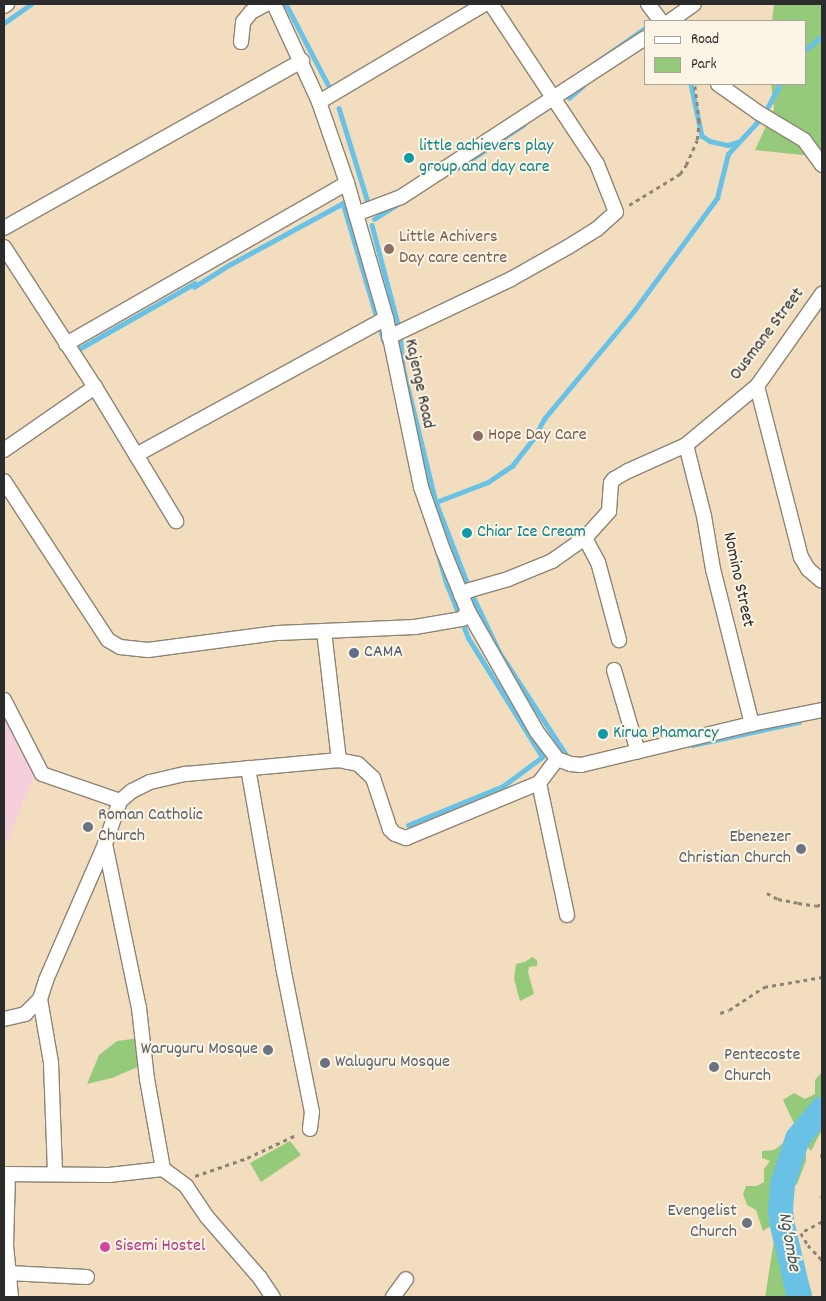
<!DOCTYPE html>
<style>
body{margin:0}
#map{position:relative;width:826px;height:1301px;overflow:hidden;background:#f2debf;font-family:Dekko,sans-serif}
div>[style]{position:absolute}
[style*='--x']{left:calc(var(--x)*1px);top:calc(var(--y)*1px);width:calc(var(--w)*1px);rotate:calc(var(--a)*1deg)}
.built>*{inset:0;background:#f5cfdb}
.green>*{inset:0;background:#96ca7b}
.stream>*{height:4.5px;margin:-2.25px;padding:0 2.25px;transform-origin:2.25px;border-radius:2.25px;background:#69c2e6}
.river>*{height:25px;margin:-12.5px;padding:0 12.5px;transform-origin:12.5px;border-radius:12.5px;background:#69c2e6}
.path>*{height:2.5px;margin-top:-1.25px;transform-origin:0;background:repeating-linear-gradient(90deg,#8e8475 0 4px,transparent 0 8px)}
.roads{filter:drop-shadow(1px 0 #8e8475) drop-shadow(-1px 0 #8e8475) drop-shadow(0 1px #8e8475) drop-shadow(0 -1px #8e8475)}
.minor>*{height:14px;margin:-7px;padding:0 7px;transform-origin:7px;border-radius:7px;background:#fff}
.dots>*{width:14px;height:14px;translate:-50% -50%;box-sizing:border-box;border:2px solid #fcf5e5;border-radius:50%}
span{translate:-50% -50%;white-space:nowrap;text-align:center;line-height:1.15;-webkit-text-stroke:4px #fcf5e5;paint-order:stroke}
.culture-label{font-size:18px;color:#0d838f}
.left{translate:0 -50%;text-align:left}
.education-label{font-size:18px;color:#785e54}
.street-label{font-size:18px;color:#2b2b2b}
.service-label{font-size:18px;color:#4e5e75}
.worship-label{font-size:18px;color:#5b616d}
.right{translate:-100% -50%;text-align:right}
.hotel-label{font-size:18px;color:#b23c85}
.water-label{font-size:19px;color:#3e5863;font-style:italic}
.frame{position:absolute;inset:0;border:5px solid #2b2b2b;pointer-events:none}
.legend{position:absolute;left:644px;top:20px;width:162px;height:65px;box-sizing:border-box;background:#fcf5e5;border:1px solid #a8a49b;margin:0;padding:6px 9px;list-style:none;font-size:15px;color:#2b2b2b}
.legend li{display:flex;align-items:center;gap:10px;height:25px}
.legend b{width:25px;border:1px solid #a8a49b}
</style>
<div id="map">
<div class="built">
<i style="clip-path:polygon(4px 701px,19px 750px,35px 774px,4px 849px)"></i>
</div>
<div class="green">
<i style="clip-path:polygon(774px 4px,822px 4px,822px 157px,755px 150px,774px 109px,771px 84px,805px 84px,805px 21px,772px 21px)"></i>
<i style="clip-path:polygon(532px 957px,537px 960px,537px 966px,529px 967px,528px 972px,534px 994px,520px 1001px,514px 979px,516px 964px,525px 962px)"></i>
<i style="clip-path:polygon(139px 1038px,142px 1065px,112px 1078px,87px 1084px,99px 1055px,117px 1041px)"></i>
<i style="clip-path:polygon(822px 1072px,822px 1130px,811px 1151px,801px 1139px,806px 1147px,806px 1161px,797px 1184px,788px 1189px,778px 1221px,803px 1266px,812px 1293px,811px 1297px,765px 1297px,777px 1222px,763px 1231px,756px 1210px,747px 1205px,743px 1194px,746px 1186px,757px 1186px,764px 1182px,764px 1169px,770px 1161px,762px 1158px,762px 1151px,774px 1150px,798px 1132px,783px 1100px,794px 1093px,805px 1099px,815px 1094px,815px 1080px)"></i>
<i style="clip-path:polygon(290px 1141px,301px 1155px,261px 1182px,250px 1163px)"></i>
</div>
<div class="stream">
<i style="--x:286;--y:4;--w:99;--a:62.4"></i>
<i style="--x:4;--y:23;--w:33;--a:-35"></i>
<i style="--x:805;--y:50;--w:22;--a:-39"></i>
<i style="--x:595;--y:63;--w:61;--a:-35"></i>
<i style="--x:691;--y:84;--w:53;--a:78.1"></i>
<i style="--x:702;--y:136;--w:9;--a:32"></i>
<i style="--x:710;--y:141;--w:18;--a:13"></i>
<i style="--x:728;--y:145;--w:9;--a:-18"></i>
<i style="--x:569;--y:98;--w:18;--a:-41"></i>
<i style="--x:339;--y:108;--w:98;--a:72.9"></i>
<i style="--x:458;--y:168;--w:78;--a:-33.5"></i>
<i style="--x:374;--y:219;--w:26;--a:-32"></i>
<i style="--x:372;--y:225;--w:111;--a:75.3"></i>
<i style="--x:400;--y:332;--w:35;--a:85"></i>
<i style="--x:403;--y:367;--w:139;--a:76.3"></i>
<i style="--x:436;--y:502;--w:56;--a:-21"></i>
<i style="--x:488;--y:482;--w:29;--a:-34"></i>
<i style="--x:512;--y:466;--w:34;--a:-52"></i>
<i style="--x:533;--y:439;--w:23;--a:-61"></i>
<i style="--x:544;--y:419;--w:139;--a:-50.2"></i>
<i style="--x:633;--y:312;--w:142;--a:-53.6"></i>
<i style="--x:717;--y:198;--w:45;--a:-76"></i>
<i style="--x:728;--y:154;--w:52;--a:-47.4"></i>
<i style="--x:763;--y:116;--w:36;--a:-62"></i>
<i style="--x:194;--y:287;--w:41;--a:-32.2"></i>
<i style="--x:229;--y:265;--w:130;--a:-28.5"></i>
<i style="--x:343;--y:203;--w:144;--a:73.5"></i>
<i style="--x:73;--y:349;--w:6;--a:0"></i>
<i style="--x:79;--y:349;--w:133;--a:-29.6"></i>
<i style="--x:436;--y:502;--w:94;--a:68.9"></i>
<i style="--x:470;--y:590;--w:70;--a:64.5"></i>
<i style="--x:500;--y:653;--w:126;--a:56.9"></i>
<i style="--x:692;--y:745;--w:109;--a:-12.1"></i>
<i style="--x:408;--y:825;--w:103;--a:-22.3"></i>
<i style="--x:503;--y:786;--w:49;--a:-36.6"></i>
<i style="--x:542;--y:757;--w:140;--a:-121.9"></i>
<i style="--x:468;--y:638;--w:59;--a:-111.8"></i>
<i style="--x:446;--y:583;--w:35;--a:-106"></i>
</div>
<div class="river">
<i style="--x:799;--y:1297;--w:78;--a:-103.3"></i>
<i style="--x:781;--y:1221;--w:13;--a:-94"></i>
<i style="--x:780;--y:1208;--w:24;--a:-85"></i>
<i style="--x:782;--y:1184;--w:48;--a:-71.9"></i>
<i style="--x:797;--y:1138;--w:39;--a:-50"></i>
</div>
<div class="path">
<i style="--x:629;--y:205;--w:60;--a:-31.3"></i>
<i style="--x:680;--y:174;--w:11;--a:-56"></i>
<i style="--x:686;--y:165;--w:27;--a:-66"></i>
<i style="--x:697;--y:140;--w:18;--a:-84"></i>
<i style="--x:699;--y:122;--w:38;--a:-97"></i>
<i style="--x:767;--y:893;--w:13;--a:29"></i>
<i style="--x:778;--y:899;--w:20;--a:11"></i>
<i style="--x:798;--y:903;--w:18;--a:9"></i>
<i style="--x:816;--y:906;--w:6;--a:-18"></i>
<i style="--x:720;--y:1013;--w:9;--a:-18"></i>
<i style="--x:729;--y:1010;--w:42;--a:-33.3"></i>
<i style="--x:764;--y:987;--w:59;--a:-9.8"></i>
<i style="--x:822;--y:1154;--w:7;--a:90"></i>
<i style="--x:195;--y:1176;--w:55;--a:-19.1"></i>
<i style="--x:247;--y:1158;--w:56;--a:-25.2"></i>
<i style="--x:822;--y:1196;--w:2;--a:90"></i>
<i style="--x:822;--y:1222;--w:24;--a:152"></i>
<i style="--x:801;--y:1233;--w:14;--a:60"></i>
<i style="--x:808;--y:1245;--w:21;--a:47"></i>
</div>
<div class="roads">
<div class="minor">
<i style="--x:274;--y:4;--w:108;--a:65.3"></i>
<i style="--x:319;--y:102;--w:86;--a:70.9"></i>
<i style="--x:347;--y:183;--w:141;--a:73.9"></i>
<i style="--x:386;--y:318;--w:173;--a:78.3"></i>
<i style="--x:421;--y:487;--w:67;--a:70.8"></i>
<i style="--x:443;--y:550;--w:66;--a:67.7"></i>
<i style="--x:468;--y:611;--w:139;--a:60.3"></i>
<i style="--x:537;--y:732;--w:34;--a:53"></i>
<i style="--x:648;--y:4;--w:21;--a:53"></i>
<i style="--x:4;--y:6;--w:4;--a:-34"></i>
<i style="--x:670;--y:21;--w:29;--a:-35"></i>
<i style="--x:241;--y:42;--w:20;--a:-84"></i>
<i style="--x:243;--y:22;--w:13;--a:-51"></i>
<i style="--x:251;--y:12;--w:17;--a:-28"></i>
<i style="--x:718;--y:84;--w:50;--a:35.3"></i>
<i style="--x:759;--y:113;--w:52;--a:31"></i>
<i style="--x:804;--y:140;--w:31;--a:54"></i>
<i style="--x:319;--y:102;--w:193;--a:-30.6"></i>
<i style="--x:356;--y:214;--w:48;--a:-20.7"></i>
<i style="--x:401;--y:197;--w:291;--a:-33.1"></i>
<i style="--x:4;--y:228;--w:342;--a:-29.3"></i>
<i style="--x:4;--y:247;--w:167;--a:57"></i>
<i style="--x:95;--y:387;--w:157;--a:58.8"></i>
<i style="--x:389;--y:337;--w:135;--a:-25.4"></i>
<i style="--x:511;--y:279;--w:65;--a:-29.3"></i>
<i style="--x:568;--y:247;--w:34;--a:-32"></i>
<i style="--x:597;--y:229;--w:25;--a:-42"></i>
<i style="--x:616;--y:212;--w:52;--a:-111.6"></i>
<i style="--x:597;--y:164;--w:192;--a:-123.5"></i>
<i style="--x:66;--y:344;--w:324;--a:-29.8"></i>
<i style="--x:757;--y:386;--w:177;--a:75.6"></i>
<i style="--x:801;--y:557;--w:14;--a:60"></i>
<i style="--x:808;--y:569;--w:18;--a:41"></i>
<i style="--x:686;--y:445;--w:73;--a:75.8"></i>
<i style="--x:704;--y:516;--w:54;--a:80.4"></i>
<i style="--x:713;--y:569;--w:160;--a:75.9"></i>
<i style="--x:4;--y:450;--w:111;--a:-34.7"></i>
<i style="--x:136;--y:455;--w:285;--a:-28.7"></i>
<i style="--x:4;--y:481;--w:190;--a:56.8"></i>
<i style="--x:108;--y:640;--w:14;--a:30"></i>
<i style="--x:120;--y:647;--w:28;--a:6"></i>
<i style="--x:148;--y:650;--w:131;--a:-7.5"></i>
<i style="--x:278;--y:633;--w:137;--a:-2.5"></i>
<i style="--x:415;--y:627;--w:48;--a:-9.7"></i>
<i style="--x:462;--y:619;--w:10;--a:-53"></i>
<i style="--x:585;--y:538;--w:27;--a:62"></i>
<i style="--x:598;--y:562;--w:81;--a:74.9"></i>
<i style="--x:461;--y:595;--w:10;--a:-29"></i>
<i style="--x:470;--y:590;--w:40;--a:-16"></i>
<i style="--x:508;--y:579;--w:48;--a:-22.2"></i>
<i style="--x:552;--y:561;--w:40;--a:-34.9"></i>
<i style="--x:585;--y:538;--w:36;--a:-48"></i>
<i style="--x:609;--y:511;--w:28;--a:-86"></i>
<i style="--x:611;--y:483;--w:5;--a:-53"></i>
<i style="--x:614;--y:479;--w:16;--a:-30"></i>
<i style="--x:628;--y:471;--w:64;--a:-24.1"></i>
<i style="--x:686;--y:445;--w:92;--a:-39.7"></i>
<i style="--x:757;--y:386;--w:113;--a:-54.8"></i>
<i style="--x:324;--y:631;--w:130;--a:83.4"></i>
<i style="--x:614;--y:670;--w:85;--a:73.7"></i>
<i style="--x:4;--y:700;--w:83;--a:62.8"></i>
<i style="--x:42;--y:774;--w:83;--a:19.1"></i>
<i style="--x:557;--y:759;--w:15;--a:20"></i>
<i style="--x:571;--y:764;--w:10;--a:6"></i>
<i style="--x:581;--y:765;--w:176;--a:-13.5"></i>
<i style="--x:752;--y:724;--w:71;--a:-11.3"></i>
<i style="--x:248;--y:768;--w:202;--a:80"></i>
<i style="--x:283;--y:967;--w:148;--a:78.7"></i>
<i style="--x:312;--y:1112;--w:17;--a:97"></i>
<i style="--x:539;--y:783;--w:135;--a:78"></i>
<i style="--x:105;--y:844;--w:167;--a:78.3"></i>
<i style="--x:139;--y:1008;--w:71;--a:83.6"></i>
<i style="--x:147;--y:1079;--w:91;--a:79.9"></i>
<i style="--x:40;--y:999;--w:65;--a:80.2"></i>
<i style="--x:51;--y:1063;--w:111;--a:87.9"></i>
<i style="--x:4;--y:1019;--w:22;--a:-13"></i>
<i style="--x:25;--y:1014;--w:21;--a:-45"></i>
<i style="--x:40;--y:999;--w:20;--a:-72"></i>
<i style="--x:46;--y:980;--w:148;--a:-66.5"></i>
<i style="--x:105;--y:844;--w:46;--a:-70.8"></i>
<i style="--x:120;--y:801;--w:16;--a:-40"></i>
<i style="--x:132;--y:791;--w:20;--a:-27"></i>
<i style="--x:150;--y:782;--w:37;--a:-13"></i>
<i style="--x:186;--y:774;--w:154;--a:-5.2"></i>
<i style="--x:339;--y:760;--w:9;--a:13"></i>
<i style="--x:348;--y:762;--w:10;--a:11"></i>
<i style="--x:358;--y:764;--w:21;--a:43"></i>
<i style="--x:373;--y:778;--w:54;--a:71.6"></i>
<i style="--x:390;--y:829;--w:7;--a:45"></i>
<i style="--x:395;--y:834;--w:12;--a:20"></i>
<i style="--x:406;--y:838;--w:144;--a:-22.5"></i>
<i style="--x:539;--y:783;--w:30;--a:-53"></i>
<i style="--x:4;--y:1174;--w:105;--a:0.5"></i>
<i style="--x:109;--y:1175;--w:54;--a:-6.3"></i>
<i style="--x:163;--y:1169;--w:29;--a:36"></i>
<i style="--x:186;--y:1186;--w:37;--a:56"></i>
<i style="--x:207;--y:1217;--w:81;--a:49"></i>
<i style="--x:260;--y:1278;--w:23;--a:56"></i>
<i style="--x:8;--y:1174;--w:71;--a:91.6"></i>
<i style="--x:6;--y:1245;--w:52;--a:84.5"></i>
<i style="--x:4;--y:1279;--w:7;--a:-56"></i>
<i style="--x:8;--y:1273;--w:79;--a:2.9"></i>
<i style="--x:393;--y:1297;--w:22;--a:-54"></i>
</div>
</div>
<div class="dots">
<i style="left:409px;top:158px;background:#0f9aa8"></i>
<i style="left:389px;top:249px;background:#8d6e63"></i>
<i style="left:478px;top:436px;background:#8d6e63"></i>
<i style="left:467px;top:533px;background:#0f9aa8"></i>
<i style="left:354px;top:653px;background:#5c6f8a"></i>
<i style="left:603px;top:734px;background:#0f9aa8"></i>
<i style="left:88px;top:827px;background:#6b7280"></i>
<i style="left:801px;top:849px;background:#6b7280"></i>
<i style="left:268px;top:1050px;background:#6b7280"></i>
<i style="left:325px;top:1063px;background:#6b7280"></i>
<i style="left:714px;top:1067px;background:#6b7280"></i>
<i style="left:747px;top:1223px;background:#6b7280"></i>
<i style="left:105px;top:1247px;background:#d1479c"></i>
</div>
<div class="culture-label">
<span class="left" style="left:419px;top:158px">little achievers play<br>group and day care</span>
<span class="left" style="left:477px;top:533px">Chiar Ice Cream</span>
<span class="left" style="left:613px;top:734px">Kirua Phamarcy</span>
</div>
<div class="education-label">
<span class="left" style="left:399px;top:249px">Little Achivers<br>Day care centre</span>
<span class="left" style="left:488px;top:436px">Hope Day Care</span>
</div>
<div class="street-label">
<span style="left:768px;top:335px;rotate:-53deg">Ousmane Street</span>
<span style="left:418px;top:384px;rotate:78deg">Kajenge Road</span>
<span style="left:737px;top:580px;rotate:78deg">Nomino Street</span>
</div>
<div class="service-label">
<span class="left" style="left:364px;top:653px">CAMA</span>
</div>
<div class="worship-label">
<span class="left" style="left:98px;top:827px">Roman Catholic<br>Church</span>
<span class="right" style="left:791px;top:849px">Ebenezer<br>Christian Church</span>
<span class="right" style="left:258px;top:1050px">Waruguru Mosque</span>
<span class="left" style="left:724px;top:1067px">Pentecoste<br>Church</span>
<span class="left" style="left:335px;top:1063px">Waluguru Mosque</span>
<span class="right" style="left:737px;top:1223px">Evengelist<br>Church</span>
</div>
<div class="hotel-label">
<span class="left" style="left:115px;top:1247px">Sisemi Hostel</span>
</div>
<div class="water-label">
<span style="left:788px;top:1242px;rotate:80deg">Ng'ombe</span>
</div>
<div class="frame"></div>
<ul class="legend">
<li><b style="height:6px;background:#fff"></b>Road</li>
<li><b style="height:14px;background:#96ca7b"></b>Park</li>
</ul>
</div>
